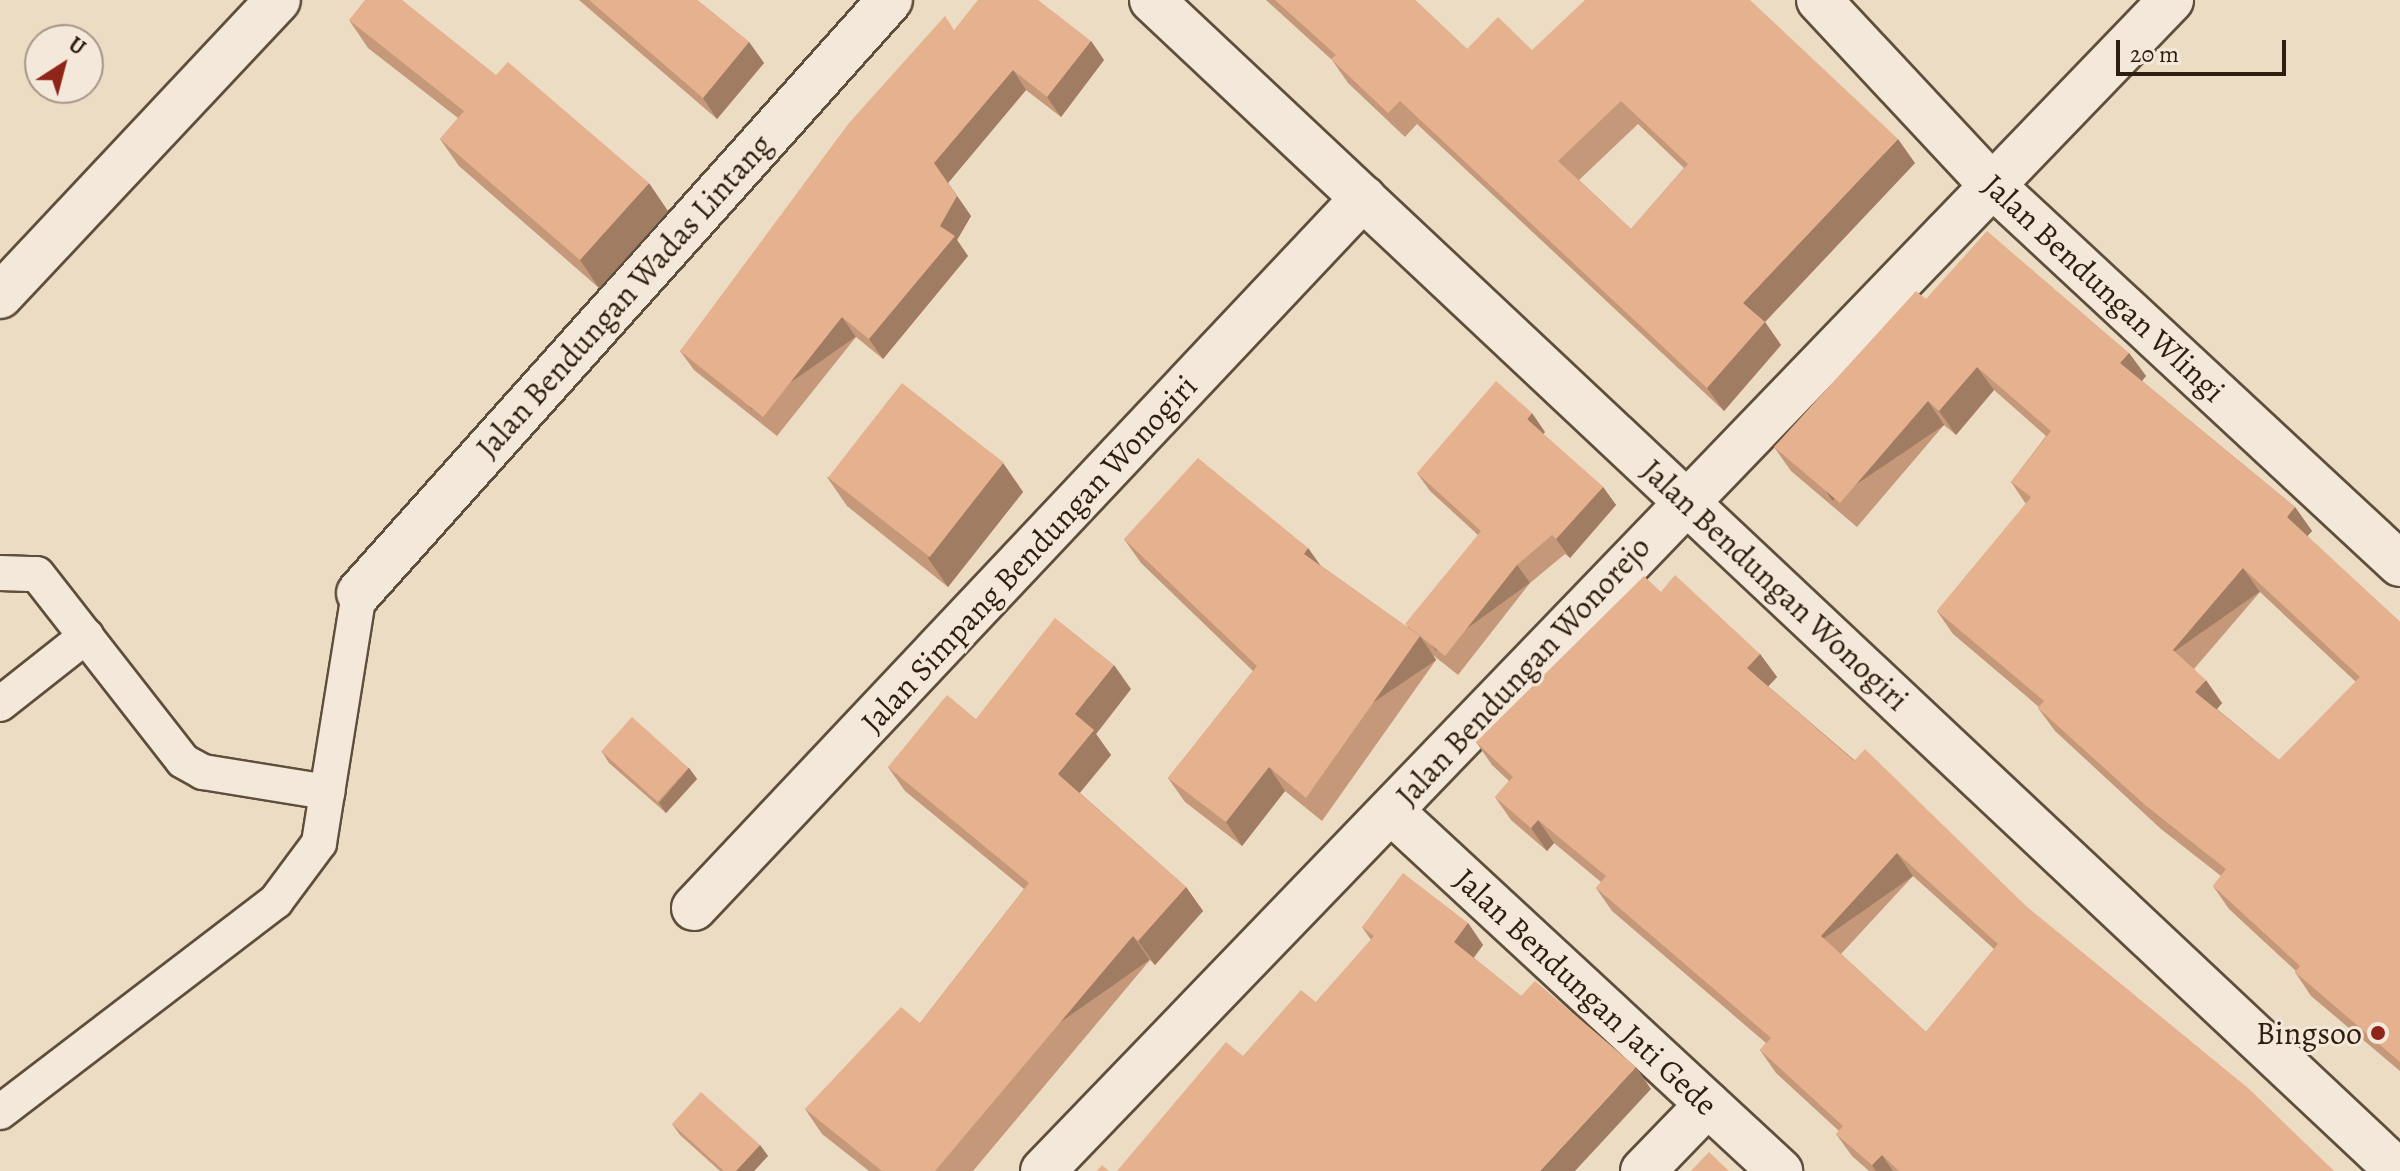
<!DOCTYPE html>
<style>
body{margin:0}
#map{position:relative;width:2400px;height:1171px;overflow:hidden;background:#eddcc4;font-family:Alegreya,serif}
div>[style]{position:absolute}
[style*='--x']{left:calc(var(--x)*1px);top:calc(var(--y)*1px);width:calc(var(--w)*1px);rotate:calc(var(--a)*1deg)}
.roads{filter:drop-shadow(2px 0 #5e4e3c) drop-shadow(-2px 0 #5e4e3c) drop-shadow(0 2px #5e4e3c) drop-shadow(0 -2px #5e4e3c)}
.service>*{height:34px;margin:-17px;padding:0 17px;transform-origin:17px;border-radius:17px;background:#f3e8d9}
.minor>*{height:44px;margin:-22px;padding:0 22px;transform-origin:22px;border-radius:22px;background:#f3e8d9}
.wall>*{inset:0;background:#c5987a}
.shaded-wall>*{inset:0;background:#a07c63;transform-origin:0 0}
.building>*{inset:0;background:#e5b18e;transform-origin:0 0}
.dots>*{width:22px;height:22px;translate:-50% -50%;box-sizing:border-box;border:4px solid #f3e8d9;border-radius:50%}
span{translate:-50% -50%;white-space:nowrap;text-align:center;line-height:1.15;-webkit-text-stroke:6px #f3e8d9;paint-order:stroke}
.street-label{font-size:32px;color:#2f1e0f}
.poi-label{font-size:32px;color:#2f1e0f}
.right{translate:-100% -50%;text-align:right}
.north{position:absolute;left:24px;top:24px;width:80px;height:80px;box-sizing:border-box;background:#f3e8d9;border:2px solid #a59788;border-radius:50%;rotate:36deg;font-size:22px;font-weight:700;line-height:32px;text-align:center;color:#2f1e0f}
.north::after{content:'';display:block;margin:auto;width:28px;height:36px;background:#8f2418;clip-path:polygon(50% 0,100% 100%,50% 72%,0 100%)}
.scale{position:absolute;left:2116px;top:40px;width:170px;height:36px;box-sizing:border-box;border:4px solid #2f1e0f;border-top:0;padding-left:10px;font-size:24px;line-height:28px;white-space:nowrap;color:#2f1e0f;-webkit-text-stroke:6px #f3e8d9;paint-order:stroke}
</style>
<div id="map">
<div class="roads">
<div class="service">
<i style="--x:0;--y:573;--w:37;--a:2"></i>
<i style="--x:37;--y:574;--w:237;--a:52"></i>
<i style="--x:183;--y:761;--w:23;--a:29"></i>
<i style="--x:203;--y:772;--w:126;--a:9.2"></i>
<i style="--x:0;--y:704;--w:110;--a:-38.3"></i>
<i style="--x:0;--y:1112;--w:347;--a:-37.4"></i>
<i style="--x:276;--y:901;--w:72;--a:-53.4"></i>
<i style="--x:319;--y:843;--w:253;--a:-80.9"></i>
</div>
<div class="minor">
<i style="--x:1152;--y:0;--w:1710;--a:43.22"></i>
<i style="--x:1819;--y:0;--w:249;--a:47"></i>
<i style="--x:1989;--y:182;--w:561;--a:42.91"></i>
<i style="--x:0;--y:296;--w:406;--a:-46.8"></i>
<i style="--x:359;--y:593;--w:796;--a:-48.16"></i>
<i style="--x:1392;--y:812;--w:529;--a:42.78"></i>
<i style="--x:694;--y:908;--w:976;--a:-46.7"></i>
<i style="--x:1043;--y:1171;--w:1626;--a:-46.07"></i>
<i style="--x:1643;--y:1171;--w:93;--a:-45.9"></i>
</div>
</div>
<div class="wall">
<i style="clip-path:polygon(579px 0,697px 0,749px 42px,764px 63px,717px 119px)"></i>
<i style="clip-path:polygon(evenodd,1266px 0,1415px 0,1467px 49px,1532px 50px,1915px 163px,1765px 322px,1781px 345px,1724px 411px,1417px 124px,1405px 137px,1348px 83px,1332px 60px,1266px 0,1638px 124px,1684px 168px,1631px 229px,1579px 180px,1638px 124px)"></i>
<i style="clip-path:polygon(349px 20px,668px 211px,599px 288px,459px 166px,440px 139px,458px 118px,368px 48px)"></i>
<i style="clip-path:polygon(954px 30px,1091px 41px,1104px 60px,1061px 117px,1026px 90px,948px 183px,971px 216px,957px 240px,968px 256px,883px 359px,856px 337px,777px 436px,694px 370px,680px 351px)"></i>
<i style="clip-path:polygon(evenodd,1926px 299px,2129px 353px,2146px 376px,2142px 381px,2295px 507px,2312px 531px,2307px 536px,2400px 622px,2400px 1071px,2311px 996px,2295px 972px,2296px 971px,2229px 909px,2213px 886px,2221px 876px,2161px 829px,2055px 731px,2038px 708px,2039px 707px,1953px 634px,1937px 611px,2026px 504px,2011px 482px,2046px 436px,1994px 390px,1956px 435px,1944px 425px,1857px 527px,1791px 471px,1774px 447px,1926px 299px,2260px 592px,2356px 682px,2279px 760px,2217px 709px,2222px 703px,2194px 669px,2260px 592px)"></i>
<i style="clip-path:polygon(1545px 432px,1543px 434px,1603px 487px,1616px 505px,1570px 558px,1565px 554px,1530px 583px,1458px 675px,1433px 655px,1436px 660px,1322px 821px,1285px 791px,1242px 846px,1185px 802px,1168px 778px,1253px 671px,1141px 563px,1124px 539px,1308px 548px,1320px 565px,1407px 627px,1478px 535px,1430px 491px,1417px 473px)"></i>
<i style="clip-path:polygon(1003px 463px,1023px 492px,948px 587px,847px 506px,827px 477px)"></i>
<i style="clip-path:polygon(evenodd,1661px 592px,1760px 654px,1777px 677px,1768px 686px,2334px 1171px,1869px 1171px,1852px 1156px,1836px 1134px,1839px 1131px,1776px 1073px,1760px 1050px,1766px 1043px,1612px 911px,1596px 888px,1601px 882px,1554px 843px,1547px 851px,1511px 820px,1495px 797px,1509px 781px,1492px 765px,1476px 742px,1661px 592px,1913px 876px,1994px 949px,1926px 1032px,1841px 954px,1913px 876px)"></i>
<i style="clip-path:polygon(1131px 689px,1096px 734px,1111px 755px,1080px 793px,1186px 887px,1203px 911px,1155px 965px,1150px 960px,973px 1171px,869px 1171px,822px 1134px,805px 1109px,920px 1023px,1024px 889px,905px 791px,888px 767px,976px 719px)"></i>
<i style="clip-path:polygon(602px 752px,689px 768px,697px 779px,666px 813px,609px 763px)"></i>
<i style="clip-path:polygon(1468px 923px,1483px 945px,1474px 958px,1521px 996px,1651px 1089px,1243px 1056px,1316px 1002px,1371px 940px,1362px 927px)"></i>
<i style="clip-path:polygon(672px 1124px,760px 1145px,768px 1156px,754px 1171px,720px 1171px,680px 1135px)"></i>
</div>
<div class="shaded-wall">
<i style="clip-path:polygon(1091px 41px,1104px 60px,1061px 117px,1047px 97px)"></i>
<i style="clip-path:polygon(749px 42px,764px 63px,717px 119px,703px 98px)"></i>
<i style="clip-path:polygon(1013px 70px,1026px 90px,948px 183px,971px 216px,957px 240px,968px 256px,883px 359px,869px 339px,940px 226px,934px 163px)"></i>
<i style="clip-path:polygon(1898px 139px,1915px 163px,1765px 322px,1781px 345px,1724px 411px,1707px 388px,1743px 303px)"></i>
<i style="clip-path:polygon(649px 183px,668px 211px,599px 288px,580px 260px)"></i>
<i style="left:842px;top:317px;width:24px;height:127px;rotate:55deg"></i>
<i style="clip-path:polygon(2129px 353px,2146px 376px,2137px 387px,2120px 363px)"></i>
<i style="clip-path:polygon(1977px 367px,1994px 390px,1956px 435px,1939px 411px)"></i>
<i style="left:1928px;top:401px;width:29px;height:135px;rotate:56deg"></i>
<i style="clip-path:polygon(1532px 413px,1545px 432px,1540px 438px,1527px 419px)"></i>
<i style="clip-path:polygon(1003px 463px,1023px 492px,948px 587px,928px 558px)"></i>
<i style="clip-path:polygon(1603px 487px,1616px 505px,1570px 558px,1556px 539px)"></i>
<i style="clip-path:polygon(2295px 507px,2312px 531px,2304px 540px,2287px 517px)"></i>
<i style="clip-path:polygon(1308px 548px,1325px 572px,1304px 554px)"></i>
<i style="left:1517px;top:565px;width:22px;height:116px;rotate:54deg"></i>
<i style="left:2243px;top:568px;width:29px;height:108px;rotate:55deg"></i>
<i style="left:1420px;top:636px;width:29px;height:198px;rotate:56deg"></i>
<i style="clip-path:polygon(1760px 654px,1777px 677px,1764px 691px,1747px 668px)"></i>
<i style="clip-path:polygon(1114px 665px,1131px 689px,1096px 734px,1111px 755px,1075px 798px,1058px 774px,1075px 714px)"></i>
<i style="clip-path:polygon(2206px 680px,2222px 703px,2212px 715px,2195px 692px)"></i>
<i style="clip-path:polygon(1269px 767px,1285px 791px,1242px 846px,1226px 822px)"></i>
<i style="clip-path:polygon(689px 768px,697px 779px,666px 813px,659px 803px)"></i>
<i style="clip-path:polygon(1538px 820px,1554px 843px,1547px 851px,1531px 828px)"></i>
<i style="left:1897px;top:853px;width:28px;height:113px;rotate:55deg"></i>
<i style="clip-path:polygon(1186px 887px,1203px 911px,1155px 965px,1138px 941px)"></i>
<i style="clip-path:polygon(1468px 923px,1483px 945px,1469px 963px,1454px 942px)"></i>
<i style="left:1133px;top:936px;width:29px;height:307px;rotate:55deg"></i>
<i style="clip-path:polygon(1636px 1067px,1651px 1089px,1575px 1171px,1540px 1171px)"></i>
<i style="clip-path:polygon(760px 1145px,768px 1156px,754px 1171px,736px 1171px)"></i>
<i style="clip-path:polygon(1882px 1155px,1893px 1171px,1876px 1171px,1872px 1165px)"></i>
</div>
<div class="building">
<i style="clip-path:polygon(365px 0,402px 0,496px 75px,508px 62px,649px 183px,580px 260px,440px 139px,464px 111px,349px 20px)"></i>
<i style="clip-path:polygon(589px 0,697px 0,749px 42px,703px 98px)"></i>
<i style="clip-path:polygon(978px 0,1038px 0,1091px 41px,1047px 97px,1013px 70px,934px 163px,957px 196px,940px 226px,955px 236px,869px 339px,842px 317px,763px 417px,680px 351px,849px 123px,945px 16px,954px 30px)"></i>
<i style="clip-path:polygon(evenodd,1275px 0,1415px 0,1467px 49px,1498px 17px,1532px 50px,1585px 0,1750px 0,1898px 139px,1743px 303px,1765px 322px,1707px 388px,1400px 101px,1388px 113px,1331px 59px,1336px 55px,1275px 0,1621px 101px,1688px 164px,1631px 229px,1558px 161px,1621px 101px)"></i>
<i style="clip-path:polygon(evenodd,1987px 231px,2129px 353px,2120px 363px,2295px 507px,2287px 517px,2400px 622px,2400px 1062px,2295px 972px,2300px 966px,2213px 886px,2226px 869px,2145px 805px,2038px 708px,2044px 701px,1937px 611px,2031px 497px,2011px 482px,2051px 431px,1977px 367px,1939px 411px,1928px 401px,1840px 503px,1774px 447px,1916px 291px,1926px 299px,1987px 231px,2243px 568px,2360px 677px,2279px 760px,2195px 692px,2206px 680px,2173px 650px,2243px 568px)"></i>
<i style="clip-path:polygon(1496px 381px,1532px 413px,1527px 419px,1603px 487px,1556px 539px,1552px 535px,1517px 565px,1445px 656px,1405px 624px,1481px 531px,1417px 473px)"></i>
<i style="left:902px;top:383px;width:129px;height:120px;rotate:38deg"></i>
<i style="clip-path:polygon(1198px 458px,1308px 548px,1304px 554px,1420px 636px,1306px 798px,1269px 767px,1226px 822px,1168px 778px,1257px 666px,1124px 539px)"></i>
<i style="clip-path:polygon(evenodd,1675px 575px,1760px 654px,1747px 668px,1854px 761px,1865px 749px,2026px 906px,2248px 1088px,2334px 1171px,1899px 1171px,1882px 1155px,1872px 1165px,1836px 1134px,1843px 1126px,1760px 1050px,1771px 1038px,1596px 888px,1606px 876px,1538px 820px,1531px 828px,1495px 797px,1513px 777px,1476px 742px,1644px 576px,1661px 592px,1675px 575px,1897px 853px,1998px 944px,1926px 1032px,1821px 936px,1897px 853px)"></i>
<i style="clip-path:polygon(1055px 618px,1114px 665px,1075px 714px,1094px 730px,1058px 774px,1186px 887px,1138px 941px,1133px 936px,935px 1171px,882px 1171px,805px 1109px,901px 1007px,920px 1023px,1029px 883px,888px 767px,947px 695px,976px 719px)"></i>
<i style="left:632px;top:717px;width:76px;height:46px;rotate:42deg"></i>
<i style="clip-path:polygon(1403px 873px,1468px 923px,1454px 942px,1521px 996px,1535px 981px,1636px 1067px,1540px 1171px,1117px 1171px,1226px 1042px,1243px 1056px,1301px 990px,1316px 1002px,1374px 936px,1362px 927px)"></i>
<i style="clip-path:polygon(701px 1092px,760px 1145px,736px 1171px,724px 1171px,672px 1124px)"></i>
<i style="clip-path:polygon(1709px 1152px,1729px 1171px,1691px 1171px)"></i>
<i style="clip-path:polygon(1102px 1165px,1109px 1171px,1097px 1171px)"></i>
</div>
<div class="dots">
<i style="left:2378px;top:1033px;background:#8f2418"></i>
</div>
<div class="street-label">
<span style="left:2104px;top:288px;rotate:43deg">Jalan Bendungan Wlingi</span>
<span style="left:624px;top:296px;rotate:-48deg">Jalan Bendungan Wadas Lintang</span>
<span style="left:1029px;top:554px;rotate:-47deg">Jalan Simpang Bendungan Wonogiri</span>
<span style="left:1775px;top:585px;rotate:43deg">Jalan Bendungan Wonogiri</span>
<span style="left:1523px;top:671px;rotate:-47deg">Jalan Bendungan Wonorejo</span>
<span style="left:1586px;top:992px;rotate:43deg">Jalan Bendungan Jati Gede</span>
</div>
<div class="poi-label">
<span class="right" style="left:2362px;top:1033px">Bingsoo</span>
</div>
<div class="north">U</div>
<div class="scale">20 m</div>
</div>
